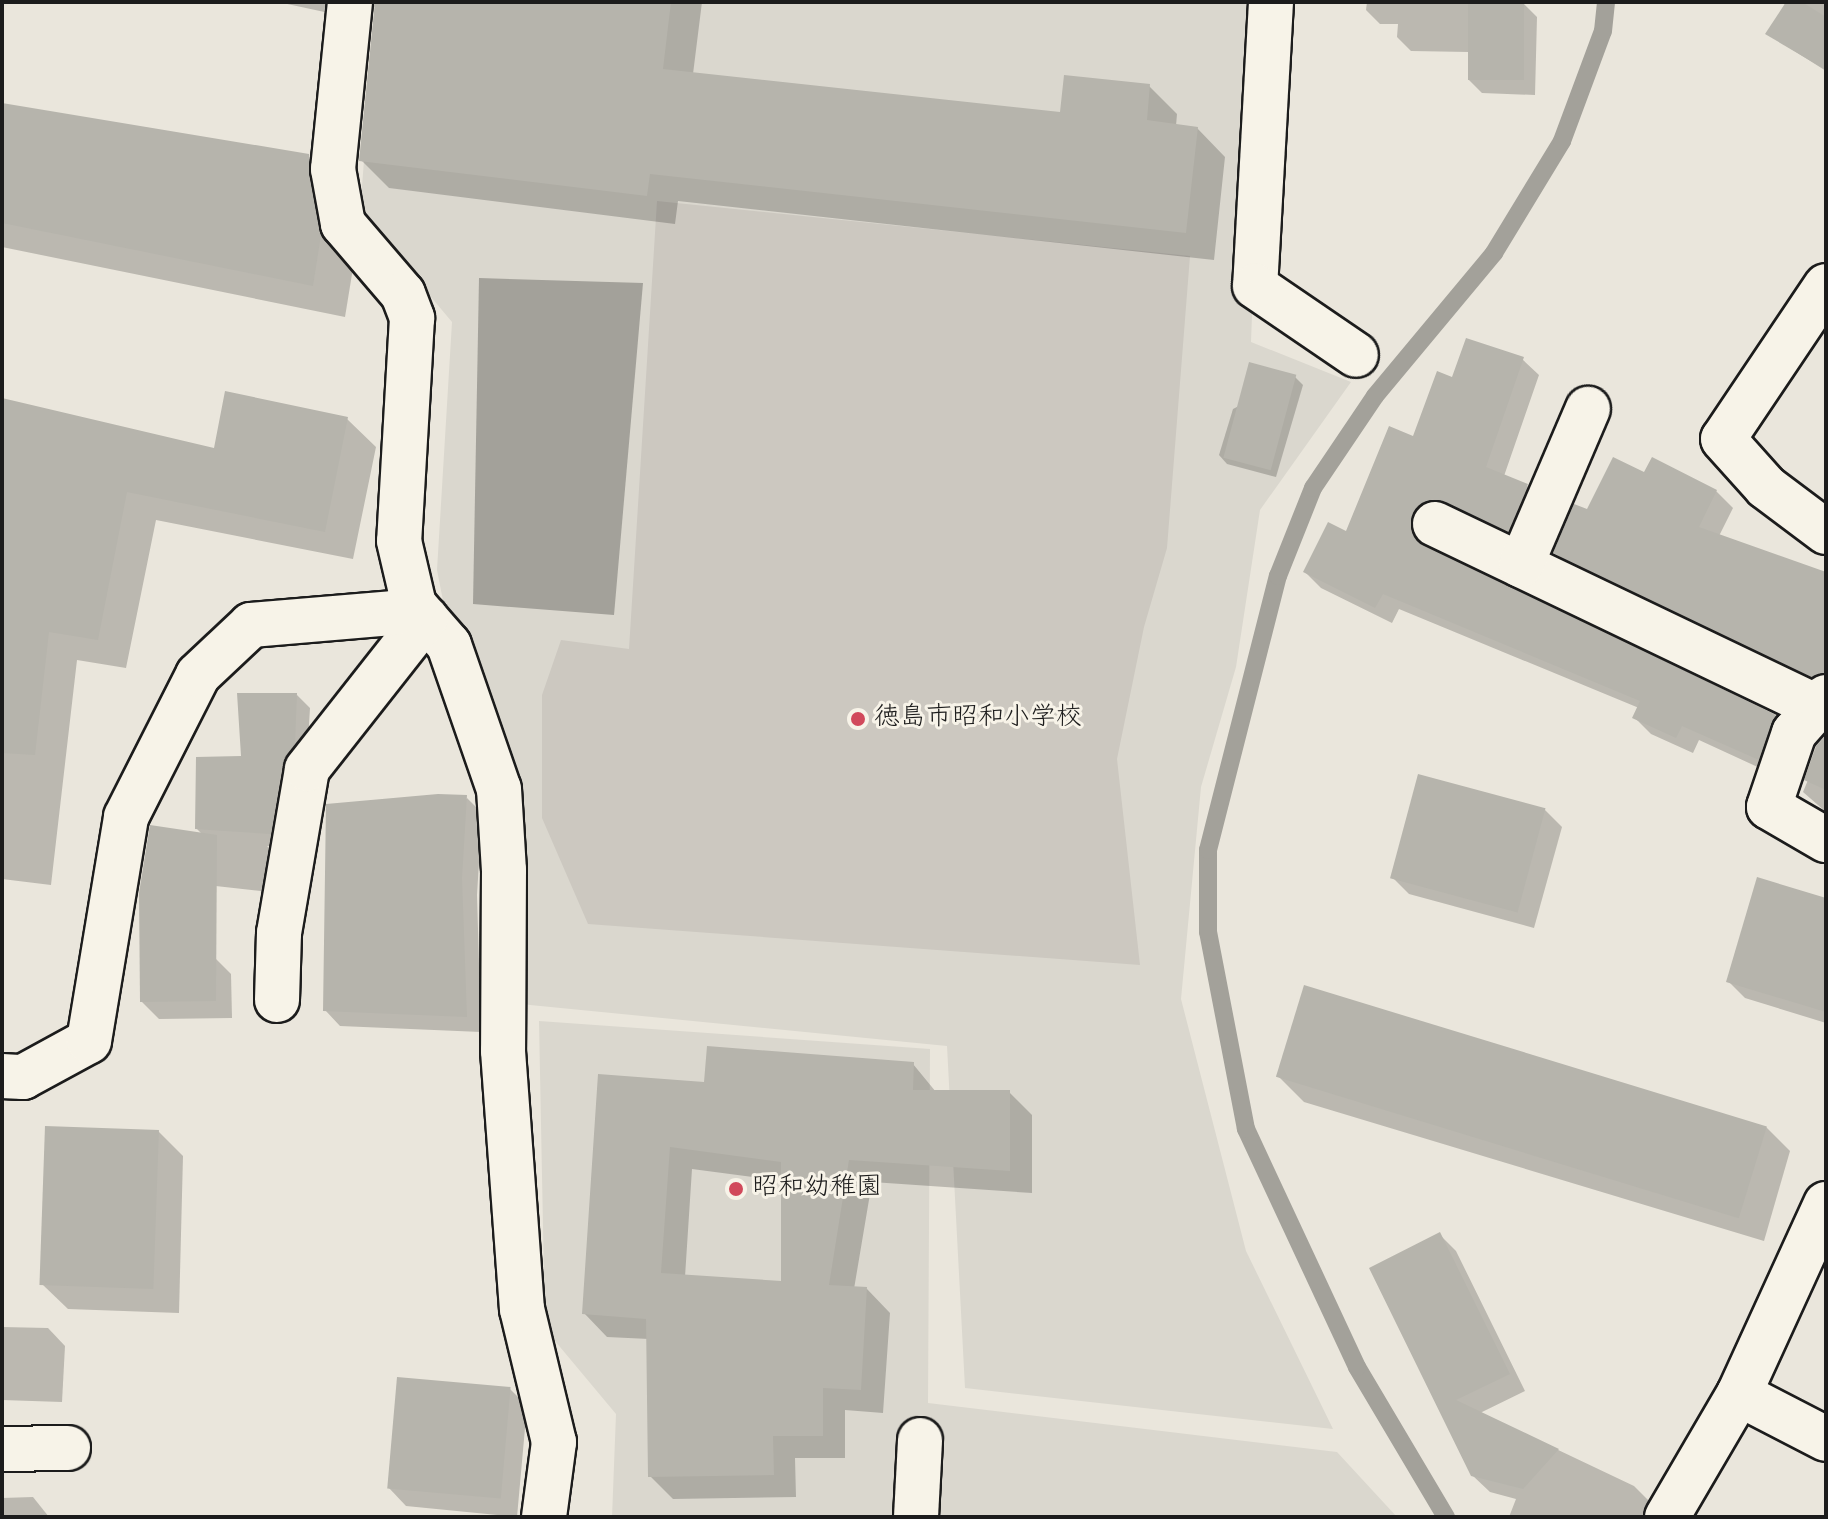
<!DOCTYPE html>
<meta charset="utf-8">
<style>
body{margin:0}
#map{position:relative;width:1828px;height:1519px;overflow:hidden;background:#eae6dc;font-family:"Indie Flower","Klee One",sans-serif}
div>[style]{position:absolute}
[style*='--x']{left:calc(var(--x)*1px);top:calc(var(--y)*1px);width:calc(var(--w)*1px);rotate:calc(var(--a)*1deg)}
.built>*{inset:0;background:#dad7ce}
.green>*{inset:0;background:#ccc8c0}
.water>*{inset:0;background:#a3a19a}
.shadow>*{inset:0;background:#0003}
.stream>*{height:18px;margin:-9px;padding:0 9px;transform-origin:9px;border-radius:9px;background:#a3a19a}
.building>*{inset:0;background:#b6b4ac;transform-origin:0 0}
.roads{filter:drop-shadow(2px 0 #1c1c1c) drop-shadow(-2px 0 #1c1c1c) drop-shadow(0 2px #1c1c1c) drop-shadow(0 -2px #1c1c1c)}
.minor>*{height:44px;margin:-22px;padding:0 22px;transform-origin:22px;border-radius:22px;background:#f7f3e8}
.dots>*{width:22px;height:22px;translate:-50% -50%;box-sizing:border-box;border:4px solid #f7f3e8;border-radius:50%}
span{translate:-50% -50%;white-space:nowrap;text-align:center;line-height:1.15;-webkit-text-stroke:6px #f7f3e8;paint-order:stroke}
.poi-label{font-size:26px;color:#1c1c1c}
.left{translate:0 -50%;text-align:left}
.frame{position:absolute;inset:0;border:4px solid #1c1c1c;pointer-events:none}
</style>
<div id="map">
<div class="built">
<i style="clip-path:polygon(376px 2px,1264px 2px,1251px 342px,1351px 382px,1260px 510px,1236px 667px,1201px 787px,1181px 999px,1246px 1251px,1333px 1429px,965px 1388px,947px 1046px,520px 1004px,510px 771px,469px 629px,446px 616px,437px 570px,452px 322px,405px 266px,359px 226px)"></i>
<i style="clip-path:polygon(539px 1021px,930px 1049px,928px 1403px,1337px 1452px,1397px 1517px,612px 1517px,616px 1414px,545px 1329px)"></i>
</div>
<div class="green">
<i style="clip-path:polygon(657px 201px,1190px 256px,1167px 548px,1144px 627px,1117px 759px,1140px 965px,588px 924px,542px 818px,542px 695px,561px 640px,629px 649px)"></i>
</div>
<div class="water">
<i style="clip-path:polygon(479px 278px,643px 283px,614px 615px,473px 604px)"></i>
</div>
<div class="shadow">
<i style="clip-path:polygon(278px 2px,702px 2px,693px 74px,1062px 114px,1149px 86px,1177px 114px,1176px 126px,1197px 128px,1225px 157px,1214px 260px,678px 201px,675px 224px,389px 188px,361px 160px,377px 7px,369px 6px,357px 19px)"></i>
<i style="clip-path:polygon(1367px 2px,1523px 3px,1537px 17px,1535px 95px,1482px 93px,1468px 79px,1469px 52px,1411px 51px,1397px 37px,1398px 24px,1380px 24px,1366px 10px)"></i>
<i style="clip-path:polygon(1779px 2px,1826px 2px,1826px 71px,1768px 34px,1786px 5px)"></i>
<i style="clip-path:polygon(2px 105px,308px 156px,341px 189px,353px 268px,345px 317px,2px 247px)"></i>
<i style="clip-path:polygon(1522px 359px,1539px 375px,1504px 476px,1527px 486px,1544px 502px,1525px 546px,1428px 531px,1430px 548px,1775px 717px,1792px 733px,1775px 775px,1699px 740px,1693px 753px,1651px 734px,1635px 718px,1639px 708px,1399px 609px,1392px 623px,1321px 588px,1305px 572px,1347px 533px,1453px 379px)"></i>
<i style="clip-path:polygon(1295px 377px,1303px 385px,1276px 477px,1227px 464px,1219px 455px,1233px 409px)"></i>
<i style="clip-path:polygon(2px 400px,215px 450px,347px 419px,376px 447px,353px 559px,156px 520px,126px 668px,77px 660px,51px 885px,2px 879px)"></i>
<i style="clip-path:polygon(1645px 475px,1716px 491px,1733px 508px,1719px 536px,1826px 574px,1826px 691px,1573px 570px,1556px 553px,1588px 512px)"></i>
<i style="clip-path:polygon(297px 695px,310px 708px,307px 758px,283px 847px,267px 846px,276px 854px,270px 892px,153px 879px,203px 835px,197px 829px,243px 758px)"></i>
<i style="clip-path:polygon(1826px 737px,1826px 812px,1803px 792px)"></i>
<i style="clip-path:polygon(467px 798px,482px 813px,477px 895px,481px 1032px,340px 1026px,325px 1010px)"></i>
<i style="clip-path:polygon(1545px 810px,1562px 827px,1534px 928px,1409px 894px,1392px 877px)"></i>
<i style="clip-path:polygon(1826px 900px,1826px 1023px,1745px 998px,1728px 981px)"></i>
<i style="clip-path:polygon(214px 957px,231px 974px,232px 1018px,159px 1019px,142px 1002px)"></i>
<i style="clip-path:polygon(evenodd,913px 1064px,936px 1092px,1009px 1092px,1032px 1115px,1032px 1193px,872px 1182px,854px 1289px,867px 1289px,890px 1313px,883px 1413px,845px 1410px,845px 1458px,795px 1458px,796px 1497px,673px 1499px,650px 1476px,649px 1339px,607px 1337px,584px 1313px,600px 1077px,706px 1084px,913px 1064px,692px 1169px,783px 1181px,783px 1284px,685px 1277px,692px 1169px)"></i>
<i style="clip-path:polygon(1279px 1077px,1766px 1127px,1790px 1151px,1764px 1241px,1304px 1102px)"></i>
<i style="clip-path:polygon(158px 1131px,183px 1156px,179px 1313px,68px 1309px,43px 1285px)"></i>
<i style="clip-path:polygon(1439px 1234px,1456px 1251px,1525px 1391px,1480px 1413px,1634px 1486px,1651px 1503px,1646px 1517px,1509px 1517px,1516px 1499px,1490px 1492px,1472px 1475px,1371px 1269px)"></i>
<i style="clip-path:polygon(2px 1327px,48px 1328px,65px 1346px,62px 1402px,2px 1400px)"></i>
<i style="clip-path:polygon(510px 1389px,527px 1406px,517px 1517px,406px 1506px,389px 1488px)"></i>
<i style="clip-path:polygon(33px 1497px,49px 1517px,2px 1517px,2px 1498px)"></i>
</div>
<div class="stream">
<i style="--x:1446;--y:1517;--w:174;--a:-120.7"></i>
<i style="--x:1357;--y:1367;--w:263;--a:-115"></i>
<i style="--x:1246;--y:1129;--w:201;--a:-100.9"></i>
<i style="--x:1208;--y:932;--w:82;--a:-90"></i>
<i style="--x:1208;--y:850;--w:283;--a:-75.7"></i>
<i style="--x:1278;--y:576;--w:95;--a:-68.3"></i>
<i style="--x:1313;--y:488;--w:111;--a:-56"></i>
<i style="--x:1375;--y:396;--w:186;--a:-50.2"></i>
<i style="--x:1494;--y:253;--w:131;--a:-58.7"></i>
<i style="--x:1562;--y:141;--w:117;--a:-69.6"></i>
<i style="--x:1603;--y:31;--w:29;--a:-84"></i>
</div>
<div class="building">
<i style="clip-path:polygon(375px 2px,671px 2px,663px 69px,1060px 112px,1064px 75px,1150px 84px,1147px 120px,1198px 127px,1186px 233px,650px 174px,647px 196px,359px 161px)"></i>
<i style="left:1468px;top:2px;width:56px;height:78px"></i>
<i style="clip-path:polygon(1786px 2px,1802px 2px,1826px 17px,1826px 70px,1765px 34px)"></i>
<i style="clip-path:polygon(2px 103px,309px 154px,321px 235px,313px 286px,2px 223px)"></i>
<i style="clip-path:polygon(1466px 338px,1524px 357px,1486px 467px,1528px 484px,1508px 531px,1432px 499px,1412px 514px,1415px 539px,1776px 715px,1759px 760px,1682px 726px,1676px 738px,1632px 718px,1640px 701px,1383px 594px,1375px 608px,1303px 572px,1328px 522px,1346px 531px,1389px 426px,1413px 436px,1437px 371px,1452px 377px)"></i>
<i style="left:1249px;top:362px;width:49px;height:99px;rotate:15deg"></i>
<i style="clip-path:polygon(225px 391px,348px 417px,325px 532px,127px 492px,98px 640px,49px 632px,35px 755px,2px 753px,2px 398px,214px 448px)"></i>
<i style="clip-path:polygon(1613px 457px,1644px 472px,1652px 457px,1717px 490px,1699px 527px,1826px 572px,1826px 673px,1812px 677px,1553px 553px,1574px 504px,1587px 509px)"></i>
<i style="clip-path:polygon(237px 693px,297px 693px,295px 744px,282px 765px,271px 834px,195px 829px,196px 757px,241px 756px)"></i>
<i style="clip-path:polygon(1826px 735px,1826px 790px,1804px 780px,1816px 746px)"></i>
<i style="left:1418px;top:774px;width:132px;height:108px;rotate:15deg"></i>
<i style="clip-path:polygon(438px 794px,467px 795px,462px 878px,467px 1017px,323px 1011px,326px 804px)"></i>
<i style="clip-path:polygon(150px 825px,217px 835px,216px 1001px,140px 1002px,139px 893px)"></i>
<i style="clip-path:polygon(1757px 877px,1826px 898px,1826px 1012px,1726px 982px)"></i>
<i style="left:1304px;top:985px;width:484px;height:96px;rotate:17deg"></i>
<i style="clip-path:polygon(evenodd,707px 1046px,914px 1062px,913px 1090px,1010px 1090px,1010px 1171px,849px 1160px,829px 1285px,867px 1287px,861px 1390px,823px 1388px,823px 1436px,773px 1436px,774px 1475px,648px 1477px,646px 1319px,582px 1314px,598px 1074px,704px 1082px,707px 1046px,670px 1147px,781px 1162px,781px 1281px,661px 1273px,670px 1147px)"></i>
<i style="left:45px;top:1126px;width:114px;height:159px;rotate:2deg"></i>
<i style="clip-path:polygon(1440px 1232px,1510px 1374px,1456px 1400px,1559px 1449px,1523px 1489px,1471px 1476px,1369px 1268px)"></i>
<i style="left:397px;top:1377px;width:114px;height:112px;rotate:5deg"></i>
</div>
<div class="roads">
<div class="minor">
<i style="--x:350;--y:2;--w:168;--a:95.8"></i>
<i style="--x:333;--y:169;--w:56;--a:79.7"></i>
<i style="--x:343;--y:224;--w:92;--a:49.4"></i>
<i style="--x:403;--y:294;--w:26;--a:69"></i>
<i style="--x:412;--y:318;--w:223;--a:93.3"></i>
<i style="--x:399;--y:541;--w:66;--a:76.8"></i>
<i style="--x:414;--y:605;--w:53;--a:48.8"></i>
<i style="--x:449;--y:645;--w:152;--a:70.9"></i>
<i style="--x:499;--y:789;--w:81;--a:86.5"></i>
<i style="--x:504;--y:870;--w:181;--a:90.3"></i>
<i style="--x:503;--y:1051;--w:259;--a:85.8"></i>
<i style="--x:522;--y:1309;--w:137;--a:76.5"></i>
<i style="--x:554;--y:1442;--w:76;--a:97.6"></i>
<i style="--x:1271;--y:2;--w:284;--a:93.2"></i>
<i style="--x:1255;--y:286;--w:122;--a:34.3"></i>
<i style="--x:1826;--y:286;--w:184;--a:123.9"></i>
<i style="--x:1723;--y:439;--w:64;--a:48.1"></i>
<i style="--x:1766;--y:487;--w:75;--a:36.9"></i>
<i style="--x:1435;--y:524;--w:424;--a:25.6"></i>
<i style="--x:1521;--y:565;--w:170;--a:-66.8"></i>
<i style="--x:1826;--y:697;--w:48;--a:131.6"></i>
<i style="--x:1794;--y:733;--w:78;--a:108.7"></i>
<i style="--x:1769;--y:807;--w:66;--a:30.1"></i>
<i style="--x:277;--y:1000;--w:67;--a:-88.3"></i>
<i style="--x:279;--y:933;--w:166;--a:-80.3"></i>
<i style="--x:307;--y:769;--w:192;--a:-51.8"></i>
<i style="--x:2;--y:1076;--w:21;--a:3"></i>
<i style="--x:23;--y:1077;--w:75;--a:-28.6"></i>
<i style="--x:89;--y:1041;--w:227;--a:-80.6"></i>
<i style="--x:126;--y:817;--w:159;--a:-63.1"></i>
<i style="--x:198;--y:675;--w:73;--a:-43.3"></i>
<i style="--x:251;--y:625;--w:144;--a:-4.8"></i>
<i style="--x:394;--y:613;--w:22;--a:-22"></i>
<i style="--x:1739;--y:1394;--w:98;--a:27.3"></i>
<i style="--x:2;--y:1449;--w:66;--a:-0.9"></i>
<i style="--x:916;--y:1517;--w:77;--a:-87"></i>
<i style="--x:1667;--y:1517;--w:143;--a:-59.7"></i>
<i style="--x:1739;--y:1394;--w:209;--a:-65.4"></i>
</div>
</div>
<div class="dots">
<i style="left:858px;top:719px;background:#d1495b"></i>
<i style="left:736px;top:1189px;background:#d1495b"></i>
</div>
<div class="poi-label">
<span class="left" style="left:874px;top:719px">徳島市昭和小学校</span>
<span class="left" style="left:752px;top:1189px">昭和幼稚園</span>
</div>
<div class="frame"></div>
</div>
